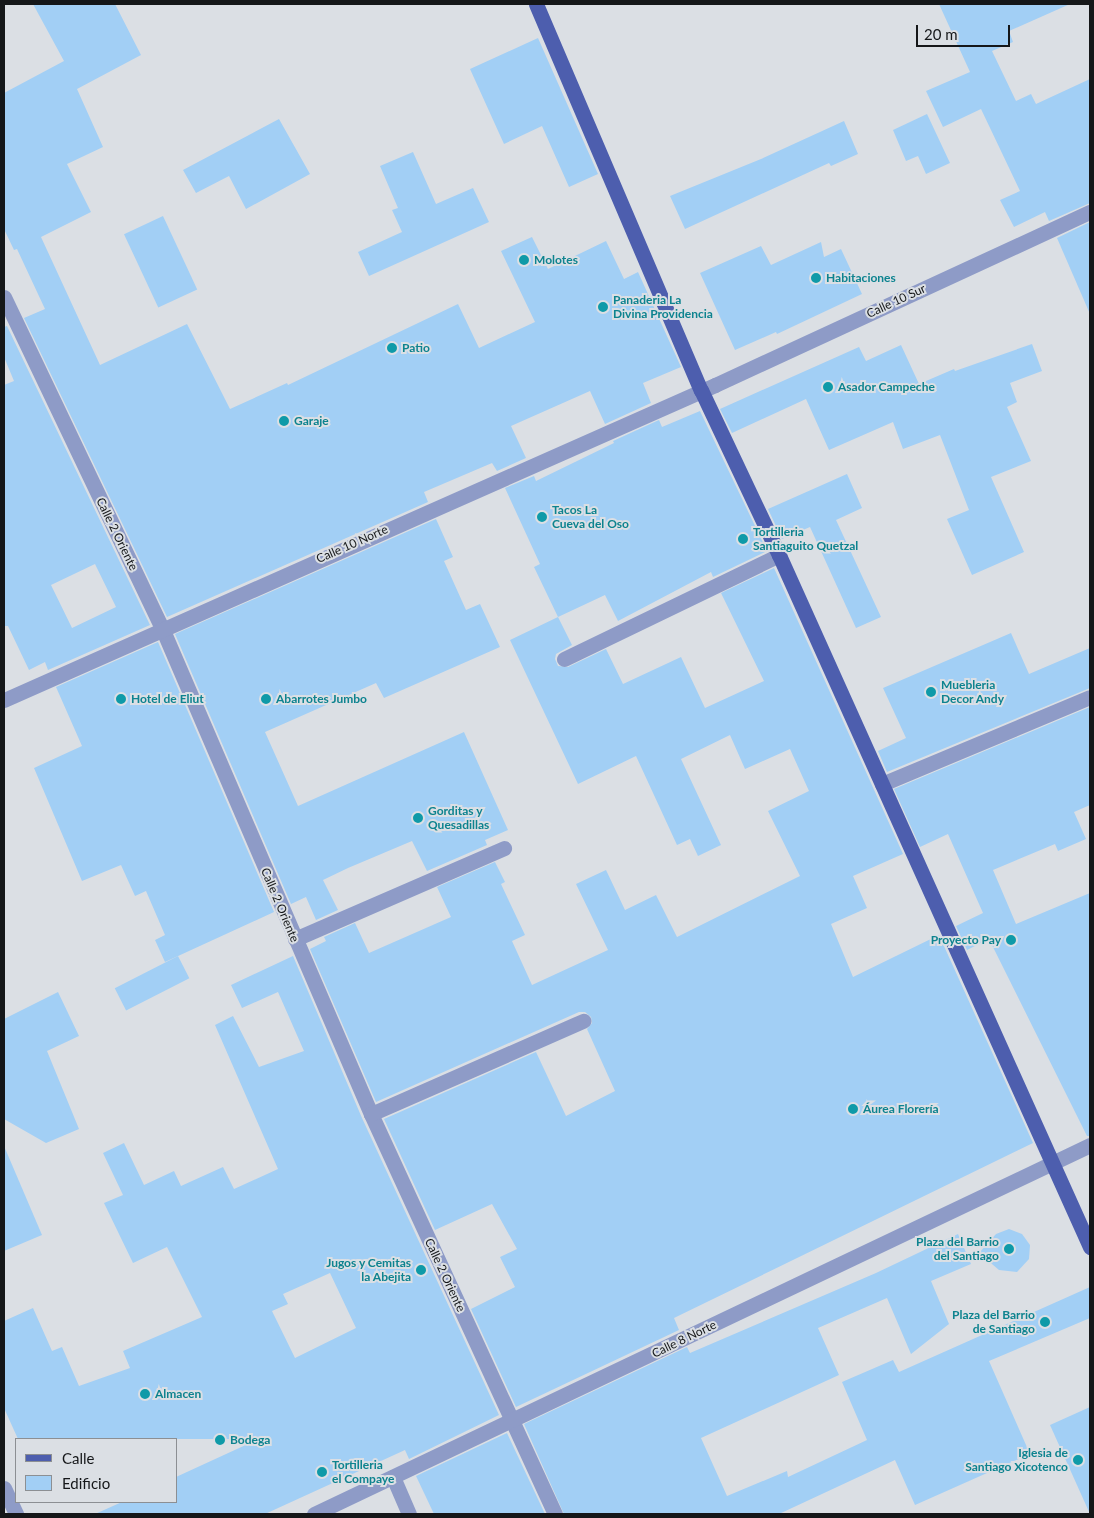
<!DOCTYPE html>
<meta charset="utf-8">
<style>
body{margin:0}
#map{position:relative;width:1094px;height:1518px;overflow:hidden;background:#dbdfe4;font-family:Lato,sans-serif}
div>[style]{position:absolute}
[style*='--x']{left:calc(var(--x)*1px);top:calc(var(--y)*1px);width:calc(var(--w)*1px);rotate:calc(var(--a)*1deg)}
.building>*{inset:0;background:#a2cff5;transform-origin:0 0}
.minor>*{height:15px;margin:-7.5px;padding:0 7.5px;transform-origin:7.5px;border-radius:7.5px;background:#8e9bc7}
.major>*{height:15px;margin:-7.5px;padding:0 7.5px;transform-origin:7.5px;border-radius:7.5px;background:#4d5eae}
.dots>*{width:14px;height:14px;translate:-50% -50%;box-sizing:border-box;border:2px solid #dbdfe4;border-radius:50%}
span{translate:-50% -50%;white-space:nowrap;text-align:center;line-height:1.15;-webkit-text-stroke:4px #dbdfe4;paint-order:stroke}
.culture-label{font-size:12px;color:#0d838f;font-weight:700}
.left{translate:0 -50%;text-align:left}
.right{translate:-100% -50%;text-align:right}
.street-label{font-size:12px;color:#151719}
.frame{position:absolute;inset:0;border:5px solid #151719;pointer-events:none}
.legend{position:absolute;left:15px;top:1438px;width:162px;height:65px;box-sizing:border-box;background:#dbdfe4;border:1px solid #8c8f93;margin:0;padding:6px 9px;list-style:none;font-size:15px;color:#151719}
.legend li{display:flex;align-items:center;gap:10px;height:25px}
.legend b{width:25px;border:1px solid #8c8f93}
.scale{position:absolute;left:916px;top:25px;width:94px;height:22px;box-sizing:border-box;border:2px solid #151719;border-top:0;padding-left:6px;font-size:15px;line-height:18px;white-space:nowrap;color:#151719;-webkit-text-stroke:4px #dbdfe4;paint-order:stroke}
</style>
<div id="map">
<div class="building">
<i style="clip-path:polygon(33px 4px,115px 4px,141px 55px,77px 89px,103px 147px,67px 164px,91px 212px,41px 237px,100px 365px,187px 324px,230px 409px,287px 383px,288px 385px,458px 304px,479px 348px,535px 322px,501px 251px,532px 237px,548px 269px,606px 241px,624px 279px,638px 272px,681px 367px,643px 383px,651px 403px,605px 424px,590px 391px,511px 426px,526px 458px,497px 471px,492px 463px,424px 492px,428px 502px,167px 617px,24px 318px,45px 309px,17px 249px,14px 250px,4px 229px,4px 93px,64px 61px)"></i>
<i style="clip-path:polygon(939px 4px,1070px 4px,1009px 31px,1013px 42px,992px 51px,1016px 101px,1031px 94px,1036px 104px,1090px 79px,1090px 203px,1049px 221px,1045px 212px,1014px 227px,1000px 200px,1020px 191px,981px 109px,943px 127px,926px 91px,970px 72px)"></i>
<i style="clip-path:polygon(538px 38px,598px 174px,569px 187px,542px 126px,504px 144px,470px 69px)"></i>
<i style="clip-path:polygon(927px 114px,950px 163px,926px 174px,918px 156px,906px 161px,893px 130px)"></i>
<i style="clip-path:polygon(279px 119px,310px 174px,246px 209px,229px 176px,196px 193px,183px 170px)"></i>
<i style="clip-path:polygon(844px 121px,858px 154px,831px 166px,829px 163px,685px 229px,670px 196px,761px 159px)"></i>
<i style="clip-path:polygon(413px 152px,436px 204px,473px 188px,489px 222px,369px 276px,358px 252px,402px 232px,392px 210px,398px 208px,380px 166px)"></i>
<i style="left:163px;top:216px;width:81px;height:43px;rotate:65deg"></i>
<i style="clip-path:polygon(1090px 222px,1090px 314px,1057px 238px)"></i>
<i style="clip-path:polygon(821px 242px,824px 257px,841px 249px,862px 294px,777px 334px,776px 332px,735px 350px,700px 273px,761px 246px,771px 265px)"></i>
<i style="clip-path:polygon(evenodd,7px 326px,150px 625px,48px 670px,45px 662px,29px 670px,8px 626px,4px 626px,4px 385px,14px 381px,4px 357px,4px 327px,7px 326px,95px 564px,116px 607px,72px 628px,51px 585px,95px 564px)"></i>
<i style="clip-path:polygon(1032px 344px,1042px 371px,1010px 383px,1017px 402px,1007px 407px,1031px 461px,991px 477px,1024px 552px,972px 575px,947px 519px,969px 510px,940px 435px,903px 449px,893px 422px,829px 450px,806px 399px,732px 433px,720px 409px,859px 347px,866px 361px,901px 345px,919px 384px,954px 369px,955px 371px)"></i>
<i style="clip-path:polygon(700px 411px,767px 551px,713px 577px,711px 572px,618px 621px,605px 595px,558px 617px,534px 567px,540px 564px,505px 488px,534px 476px,536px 481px,614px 443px,613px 441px,659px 420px,662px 427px)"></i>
<i style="clip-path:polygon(847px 474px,862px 508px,836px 520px,881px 617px,856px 628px,810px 527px,782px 539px,768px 509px)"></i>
<i style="clip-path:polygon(436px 519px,453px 557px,444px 561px,466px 610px,480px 604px,500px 647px,384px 698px,376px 683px,265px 732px,298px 806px,464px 732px,508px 830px,485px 840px,487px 845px,427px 871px,412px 841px,348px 868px,323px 880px,338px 910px,316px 920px,306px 897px,291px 904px,175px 634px)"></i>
<i style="clip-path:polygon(774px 568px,903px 854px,853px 876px,867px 908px,831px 924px,853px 977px,939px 935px,1033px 1143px,674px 1318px,679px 1330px,516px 1407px,471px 1309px,515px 1287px,500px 1257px,517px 1249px,492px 1204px,435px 1230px,384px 1119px,536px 1052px,566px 1116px,615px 1091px,587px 1029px,592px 1023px,591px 1017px,585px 1012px,579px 1012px,376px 1102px,310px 949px,326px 941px,324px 937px,355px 923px,369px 953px,451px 917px,437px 887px,495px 862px,505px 882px,501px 884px,525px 935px,512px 941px,532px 985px,608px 950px,576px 884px,606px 870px,625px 910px,656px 895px,677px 937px,800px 876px,768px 811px,809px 791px,790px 749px,745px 769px,730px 735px,681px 759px,721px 845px,698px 856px,690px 839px,677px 845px,636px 756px,578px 784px,510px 640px,558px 617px,572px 645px,556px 654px,555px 659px,558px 666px,568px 667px,606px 649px,623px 684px,681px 657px,705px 708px,764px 681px,721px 593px)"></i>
<i style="clip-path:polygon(1011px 633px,1029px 674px,1090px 648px,1090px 688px,887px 772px,878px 751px,906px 738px,883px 688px)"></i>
<i style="clip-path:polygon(158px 642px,274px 912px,165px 962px,155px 940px,165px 935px,146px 891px,135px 896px,121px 865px,82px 881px,34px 768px,82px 746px,56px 687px)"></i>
<i style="clip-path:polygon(1090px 707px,1090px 805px,1074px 812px,1086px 839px,1058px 851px,1055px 844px,993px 870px,1016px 924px,1090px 893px,1090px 1136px,1087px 1136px,989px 939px,967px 950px,956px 926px,983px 913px,948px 834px,920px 847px,894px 789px)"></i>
<i style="left:178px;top:956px;width:25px;height:71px;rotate:63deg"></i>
<i style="clip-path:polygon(evenodd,293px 956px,362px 1118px,499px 1415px,409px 1459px,405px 1450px,265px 1514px,95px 1514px,122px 1502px,176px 1502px,176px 1477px,259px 1439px,18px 1439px,4px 1408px,4px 1321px,33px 1308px,52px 1351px,62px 1347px,79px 1386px,130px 1368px,123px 1351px,202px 1317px,167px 1247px,133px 1263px,104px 1203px,123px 1195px,103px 1153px,124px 1143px,144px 1185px,174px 1171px,181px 1186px,223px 1167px,234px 1189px,278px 1169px,215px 1025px,233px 1016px,259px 1067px,304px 1051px,278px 992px,242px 1008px,231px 985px,293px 956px,330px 1273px,356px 1328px,295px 1358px,272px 1311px,288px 1304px,283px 1294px,330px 1273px)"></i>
<i style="clip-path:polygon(58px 992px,79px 1036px,47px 1051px,79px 1129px,46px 1143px,4px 1119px,4px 1019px)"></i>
<i style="clip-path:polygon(4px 1146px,42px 1235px,4px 1251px)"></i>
<i style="clip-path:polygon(1009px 1229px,1022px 1234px,1030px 1245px,1029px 1259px,1017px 1272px,999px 1270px,979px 1253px,996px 1234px)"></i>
<i style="clip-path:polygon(958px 1234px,971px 1264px,931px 1281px,949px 1324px,911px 1354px,887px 1298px,818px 1328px,839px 1375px,701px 1438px,727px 1496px,787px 1471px,788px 1477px,867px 1440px,842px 1382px,893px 1360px,899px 1372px,1090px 1287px,1090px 1318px,989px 1361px,1030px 1454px,915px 1505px,895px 1460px,779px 1514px,564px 1514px,524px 1424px,687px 1347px,690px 1353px,876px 1273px)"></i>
<i style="clip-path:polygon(1090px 1407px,1090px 1514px,1050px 1425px)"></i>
<i style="clip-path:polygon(507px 1433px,545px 1514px,434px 1514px,416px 1476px)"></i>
</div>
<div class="minor">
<i style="--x:4;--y:297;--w:367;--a:64.5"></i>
<i style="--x:162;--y:628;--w:529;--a:66.73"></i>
<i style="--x:371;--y:1114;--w:440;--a:65.3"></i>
<i style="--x:564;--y:659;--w:239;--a:-25.8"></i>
<i style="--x:4;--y:700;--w:778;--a:-23.9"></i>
<i style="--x:715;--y:385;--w:413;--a:-24.8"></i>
<i style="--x:882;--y:784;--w:225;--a:-22.7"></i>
<i style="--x:295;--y:939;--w:228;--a:-23.5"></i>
<i style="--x:371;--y:1114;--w:232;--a:-23.7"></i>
<i style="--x:393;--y:1477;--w:40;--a:66.6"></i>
<i style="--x:4;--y:1488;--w:29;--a:65"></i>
<i style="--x:314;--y:1514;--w:859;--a:-25.43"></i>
</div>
<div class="major">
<i style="--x:536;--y:4;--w:420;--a:66.9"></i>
<i style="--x:701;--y:390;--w:183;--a:64.7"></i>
<i style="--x:779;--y:555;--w:759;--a:65.8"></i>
</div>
<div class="dots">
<i style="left:524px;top:260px;background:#0f9aa8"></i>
<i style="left:816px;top:278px;background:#0f9aa8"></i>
<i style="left:603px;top:307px;background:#0f9aa8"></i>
<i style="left:392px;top:348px;background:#0f9aa8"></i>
<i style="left:828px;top:387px;background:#0f9aa8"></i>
<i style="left:284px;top:421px;background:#0f9aa8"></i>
<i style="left:542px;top:517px;background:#0f9aa8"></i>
<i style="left:743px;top:539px;background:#0f9aa8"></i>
<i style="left:931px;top:692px;background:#0f9aa8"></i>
<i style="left:121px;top:699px;background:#0f9aa8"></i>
<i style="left:266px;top:699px;background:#0f9aa8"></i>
<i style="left:418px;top:818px;background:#0f9aa8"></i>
<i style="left:1011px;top:940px;background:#0f9aa8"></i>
<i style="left:853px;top:1109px;background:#0f9aa8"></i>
<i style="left:1009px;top:1249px;background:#0f9aa8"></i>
<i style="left:421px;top:1270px;background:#0f9aa8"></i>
<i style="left:1045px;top:1322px;background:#0f9aa8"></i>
<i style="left:145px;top:1394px;background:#0f9aa8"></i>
<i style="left:220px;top:1440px;background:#0f9aa8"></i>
<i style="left:1078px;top:1460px;background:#0f9aa8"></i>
<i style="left:322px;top:1472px;background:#0f9aa8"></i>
</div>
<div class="culture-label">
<span class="left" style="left:534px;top:260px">Molotes</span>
<span class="left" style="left:826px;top:278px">Habitaciones</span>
<span class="left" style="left:613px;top:307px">Panaderia La<br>Divina Providencia</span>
<span class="left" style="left:402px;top:348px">Patio</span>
<span class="left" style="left:838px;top:387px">Asador Campeche</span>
<span class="left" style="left:294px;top:421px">Garaje</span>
<span class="left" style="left:552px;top:517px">Tacos La<br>Cueva del Oso</span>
<span class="left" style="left:753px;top:539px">Tortilleria<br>Santiaguito Quetzal</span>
<span class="left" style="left:941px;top:692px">Muebleria<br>Decor Andy</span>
<span class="left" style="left:131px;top:699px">Hotel de Eliut</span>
<span class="left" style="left:276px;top:699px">Abarrotes Jumbo</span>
<span class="left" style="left:428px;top:818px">Gorditas y<br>Quesadillas</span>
<span class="right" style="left:1001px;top:940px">Proyecto Pay</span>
<span class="left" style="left:863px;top:1109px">Áurea Florería</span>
<span class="right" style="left:999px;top:1249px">Plaza del Barrio<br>del Santiago</span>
<span class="right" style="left:411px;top:1270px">Jugos y Cemitas<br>la Abejita</span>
<span class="right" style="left:1035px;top:1322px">Plaza del Barrio<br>de Santiago</span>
<span class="left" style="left:155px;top:1394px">Almacen</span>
<span class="left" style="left:230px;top:1440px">Bodega</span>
<span class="right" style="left:1068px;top:1460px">Iglesia de<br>Santiago Xicotenco</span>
<span class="left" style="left:332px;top:1472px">Tortilleria<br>el Compaye</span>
</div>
<div class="street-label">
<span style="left:896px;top:301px;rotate:-25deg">Calle 10 Sur</span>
<span style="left:117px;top:534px;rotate:64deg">Calle 2 Oriente</span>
<span style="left:352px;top:544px;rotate:-24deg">Calle 10 Norte</span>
<span style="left:280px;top:905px;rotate:67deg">Calle 2 Oriente</span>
<span style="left:445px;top:1275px;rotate:65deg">Calle 2 Oriente</span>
<span style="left:684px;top:1339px;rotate:-26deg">Calle 8 Norte</span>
</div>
<div class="frame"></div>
<ul class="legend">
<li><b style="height:6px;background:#4d5eae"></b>Calle</li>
<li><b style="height:14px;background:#a2cff5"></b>Edificio</li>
</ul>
<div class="scale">20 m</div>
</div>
